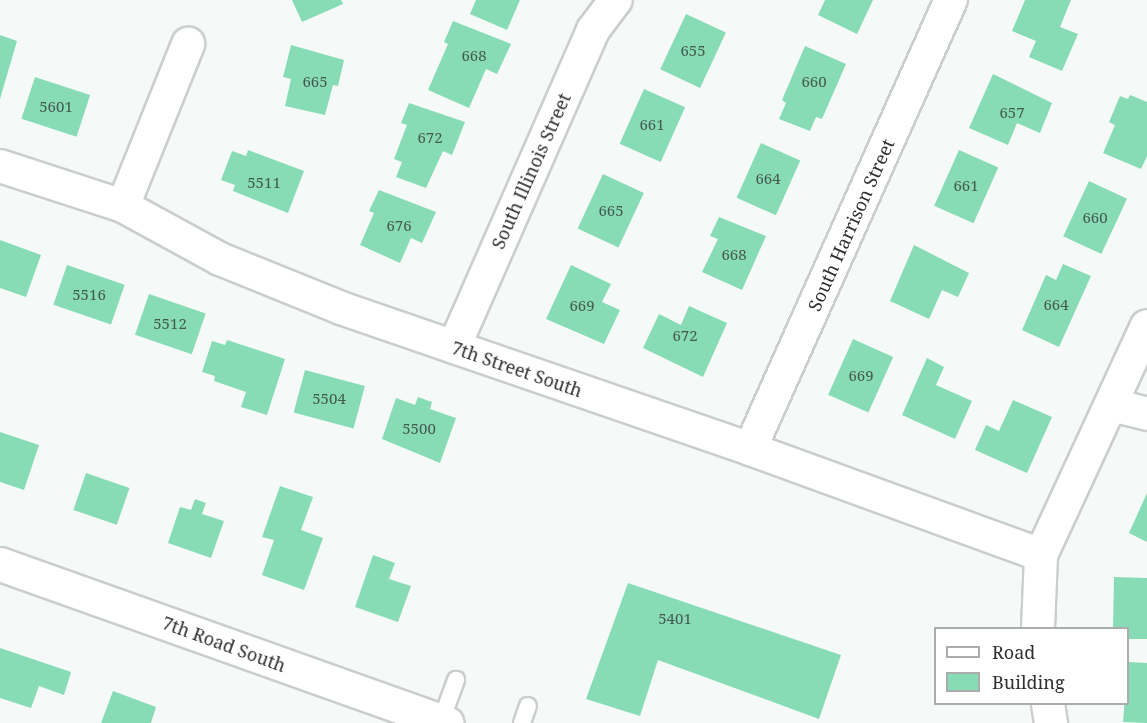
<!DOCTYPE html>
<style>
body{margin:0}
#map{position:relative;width:1147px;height:723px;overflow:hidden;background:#f5faf8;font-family:"Noto Serif",serif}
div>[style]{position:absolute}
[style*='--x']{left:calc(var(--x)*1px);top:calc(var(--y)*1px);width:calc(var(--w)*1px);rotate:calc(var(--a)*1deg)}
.building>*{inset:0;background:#88dcb5;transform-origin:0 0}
.roads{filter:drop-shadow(2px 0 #cacecc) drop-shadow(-2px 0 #cacecc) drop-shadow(0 2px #cacecc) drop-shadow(0 -2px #cacecc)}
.service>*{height:16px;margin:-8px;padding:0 8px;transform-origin:8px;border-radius:8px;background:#fff}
.minor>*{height:32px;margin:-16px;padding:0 16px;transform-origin:16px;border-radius:16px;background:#fff}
.tertiary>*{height:33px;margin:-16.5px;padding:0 16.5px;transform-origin:16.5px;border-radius:16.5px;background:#fff}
span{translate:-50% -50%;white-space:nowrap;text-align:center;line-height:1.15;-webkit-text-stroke:6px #fff;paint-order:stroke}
.number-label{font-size:15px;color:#445b50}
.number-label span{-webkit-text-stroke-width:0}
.street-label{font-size:18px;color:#2e302f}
.legend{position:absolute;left:934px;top:627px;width:195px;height:78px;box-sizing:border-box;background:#fff;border:2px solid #abacac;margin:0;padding:8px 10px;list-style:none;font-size:18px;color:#2e302f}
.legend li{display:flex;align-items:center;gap:12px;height:30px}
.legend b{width:30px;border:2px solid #abacac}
</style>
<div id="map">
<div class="building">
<i style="clip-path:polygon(292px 0,341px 0,343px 4px,302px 22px)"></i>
<i style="clip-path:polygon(476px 0,520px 0,507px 30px,470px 14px)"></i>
<i style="clip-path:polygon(825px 0,873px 0,857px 34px,818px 15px)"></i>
<i style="clip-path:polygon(1025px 0,1071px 0,1060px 27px,1078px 34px,1062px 71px,1029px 57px,1036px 41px,1012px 31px)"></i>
<i style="left:686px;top:14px;width:44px;height:61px;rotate:25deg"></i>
<i style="clip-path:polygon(453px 21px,511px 44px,497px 74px,486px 69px,469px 108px,428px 90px,448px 44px,444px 42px)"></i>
<i style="clip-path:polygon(0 35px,17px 41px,0 99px)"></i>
<i style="clip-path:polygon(291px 45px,344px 60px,338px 86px,333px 85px,325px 115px,285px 106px,291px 79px,283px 77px)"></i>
<i style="clip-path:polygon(805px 46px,846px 64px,822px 119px,816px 117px,810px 131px,779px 119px,786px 103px,782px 100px)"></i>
<i style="clip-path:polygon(993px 74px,1052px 103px,1040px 133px,1017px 123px,1008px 145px,969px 128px)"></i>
<i style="left:35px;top:77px;width:58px;height:44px;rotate:18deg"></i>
<i style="left:644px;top:89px;width:45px;height:60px;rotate:24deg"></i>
<i style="clip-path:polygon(1130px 95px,1147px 102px,1147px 156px,1141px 169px,1103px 153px,1115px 125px,1109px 122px,1120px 96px,1128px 99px)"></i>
<i style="clip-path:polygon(409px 103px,465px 122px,452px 155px,443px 151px,426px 188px,396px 177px,402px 162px,394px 159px,407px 125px,401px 123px)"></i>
<i style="left:761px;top:143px;width:43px;height:60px;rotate:24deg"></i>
<i style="clip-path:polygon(248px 150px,304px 171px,288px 213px,233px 191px,235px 185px,221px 180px,232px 151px,246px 156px)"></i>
<i style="left:959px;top:150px;width:43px;height:61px;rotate:24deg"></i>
<i style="left:603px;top:174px;width:45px;height:60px;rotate:25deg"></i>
<i style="left:1089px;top:181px;width:42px;height:61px;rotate:25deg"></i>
<i style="clip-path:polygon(379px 190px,436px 212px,422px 243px,411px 238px,400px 263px,360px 245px,374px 213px,369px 211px)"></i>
<i style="clip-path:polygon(719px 217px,766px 236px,742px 290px,702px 272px,718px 239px,710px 236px)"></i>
<i style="clip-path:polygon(0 240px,41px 255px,26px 297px,0 288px)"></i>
<i style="clip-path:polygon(914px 245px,969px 273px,958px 297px,942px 290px,929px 319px,890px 301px)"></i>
<i style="clip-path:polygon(1063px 264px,1091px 276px,1059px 347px,1022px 330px,1046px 275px,1056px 280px)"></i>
<i style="left:67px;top:265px;width:61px;height:42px;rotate:19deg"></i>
<i style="clip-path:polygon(571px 265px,611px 284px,602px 302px,620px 310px,604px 344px,546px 319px)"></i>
<i style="left:149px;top:294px;width:60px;height:43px;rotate:19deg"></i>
<i style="clip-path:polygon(689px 306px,727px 323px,703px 377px,643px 348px,659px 314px,681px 325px)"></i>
<i style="left:853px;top:339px;width:44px;height:61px;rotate:24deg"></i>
<i style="clip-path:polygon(227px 340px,285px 359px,267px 415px,241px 407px,246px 392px,214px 381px,215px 376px,202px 372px,212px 341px,225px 345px)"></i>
<i style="clip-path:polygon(927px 358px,944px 367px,936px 385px,972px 401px,955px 439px,902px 415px)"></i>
<i style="left:305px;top:370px;width:62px;height:44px;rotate:15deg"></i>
<i style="clip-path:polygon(418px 397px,432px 402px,430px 409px,456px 418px,440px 463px,382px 439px,396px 398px,415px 405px)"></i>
<i style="clip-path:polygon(1013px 400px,1052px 417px,1027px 473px,975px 450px,986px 425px,999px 431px)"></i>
<i style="clip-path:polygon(0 432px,39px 445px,24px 490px,0 482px)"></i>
<i style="left:86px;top:473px;width:46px;height:39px;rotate:19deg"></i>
<i style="clip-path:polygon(280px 486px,313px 497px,301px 530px,323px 538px,304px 590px,262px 575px,274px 540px,262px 537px)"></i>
<i style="clip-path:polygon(1147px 493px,1147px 542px,1129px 533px)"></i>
<i style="clip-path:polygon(195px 499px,206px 503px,202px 514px,224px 521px,211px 558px,168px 543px,180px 507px,191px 510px)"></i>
<i style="clip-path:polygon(373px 555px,395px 563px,389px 579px,411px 586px,398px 622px,355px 607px)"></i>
<i style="clip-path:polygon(1114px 577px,1147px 578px,1147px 639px,1128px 639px,1128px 628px,1113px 628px)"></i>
<i style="clip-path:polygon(628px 583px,841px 655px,819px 719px,658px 660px,640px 716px,586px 699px)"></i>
<i style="clip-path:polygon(0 648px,71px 672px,64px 695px,39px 686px,31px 708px,0 698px)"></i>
<i style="clip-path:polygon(1128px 662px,1147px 663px,1147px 723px,1123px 722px)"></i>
<i style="clip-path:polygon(113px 691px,156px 707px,151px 723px,101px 723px)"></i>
</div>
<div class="roads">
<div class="service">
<i style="--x:441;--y:721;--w:44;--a:-69.9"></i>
<i style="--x:522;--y:723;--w:18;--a:-71"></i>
</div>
<div class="minor">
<i style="--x:0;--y:166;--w:129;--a:18"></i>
<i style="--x:123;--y:206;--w:111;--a:28.7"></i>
<i style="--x:220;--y:259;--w:131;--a:22"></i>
<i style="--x:341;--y:308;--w:433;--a:19"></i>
<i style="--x:750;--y:449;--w:310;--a:20"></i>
<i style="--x:123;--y:206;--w:175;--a:-68.1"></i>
<i style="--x:454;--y:347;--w:346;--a:-66.3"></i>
<i style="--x:593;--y:30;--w:38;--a:-53"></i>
<i style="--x:1112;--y:405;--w:36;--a:14"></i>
<i style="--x:750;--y:449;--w:492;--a:-65.9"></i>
<i style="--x:1038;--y:628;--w:73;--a:-87.6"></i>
<i style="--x:1041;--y:555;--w:252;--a:-65.2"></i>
<i style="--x:1048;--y:704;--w:19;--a:81"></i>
</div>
<div class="tertiary">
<i style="--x:0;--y:564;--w:474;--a:19.6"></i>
</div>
</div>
<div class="number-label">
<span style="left:693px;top:51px">655</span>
<span style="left:474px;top:56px">668</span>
<span style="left:315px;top:82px">665</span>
<span style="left:814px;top:82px">660</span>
<span style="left:56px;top:107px">5601</span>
<span style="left:1012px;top:113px">657</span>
<span style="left:652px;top:125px">661</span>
<span style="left:430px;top:138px">672</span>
<span style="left:768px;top:179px">664</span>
<span style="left:264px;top:183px">5511</span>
<span style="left:966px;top:186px">661</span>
<span style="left:611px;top:211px">665</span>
<span style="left:1095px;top:218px">660</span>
<span style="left:399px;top:226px">676</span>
<span style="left:734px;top:255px">668</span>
<span style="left:89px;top:295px">5516</span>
<span style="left:1056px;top:305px">664</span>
<span style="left:582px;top:306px">669</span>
<span style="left:170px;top:324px">5512</span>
<span style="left:685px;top:336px">672</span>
<span style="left:861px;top:376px">669</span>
<span style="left:329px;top:399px">5504</span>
<span style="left:419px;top:429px">5500</span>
<span style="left:675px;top:619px">5401</span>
</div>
<div class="street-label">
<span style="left:531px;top:171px;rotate:-66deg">South Illinois Street</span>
<span style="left:851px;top:225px;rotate:-66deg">South Harrison Street</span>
<span style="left:517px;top:369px;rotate:19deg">7th Street South</span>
<span style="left:224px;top:644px;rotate:20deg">7th Road South</span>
</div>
<ul class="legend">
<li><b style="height:8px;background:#fff"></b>Road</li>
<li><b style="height:16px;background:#88dcb5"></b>Building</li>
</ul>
</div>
